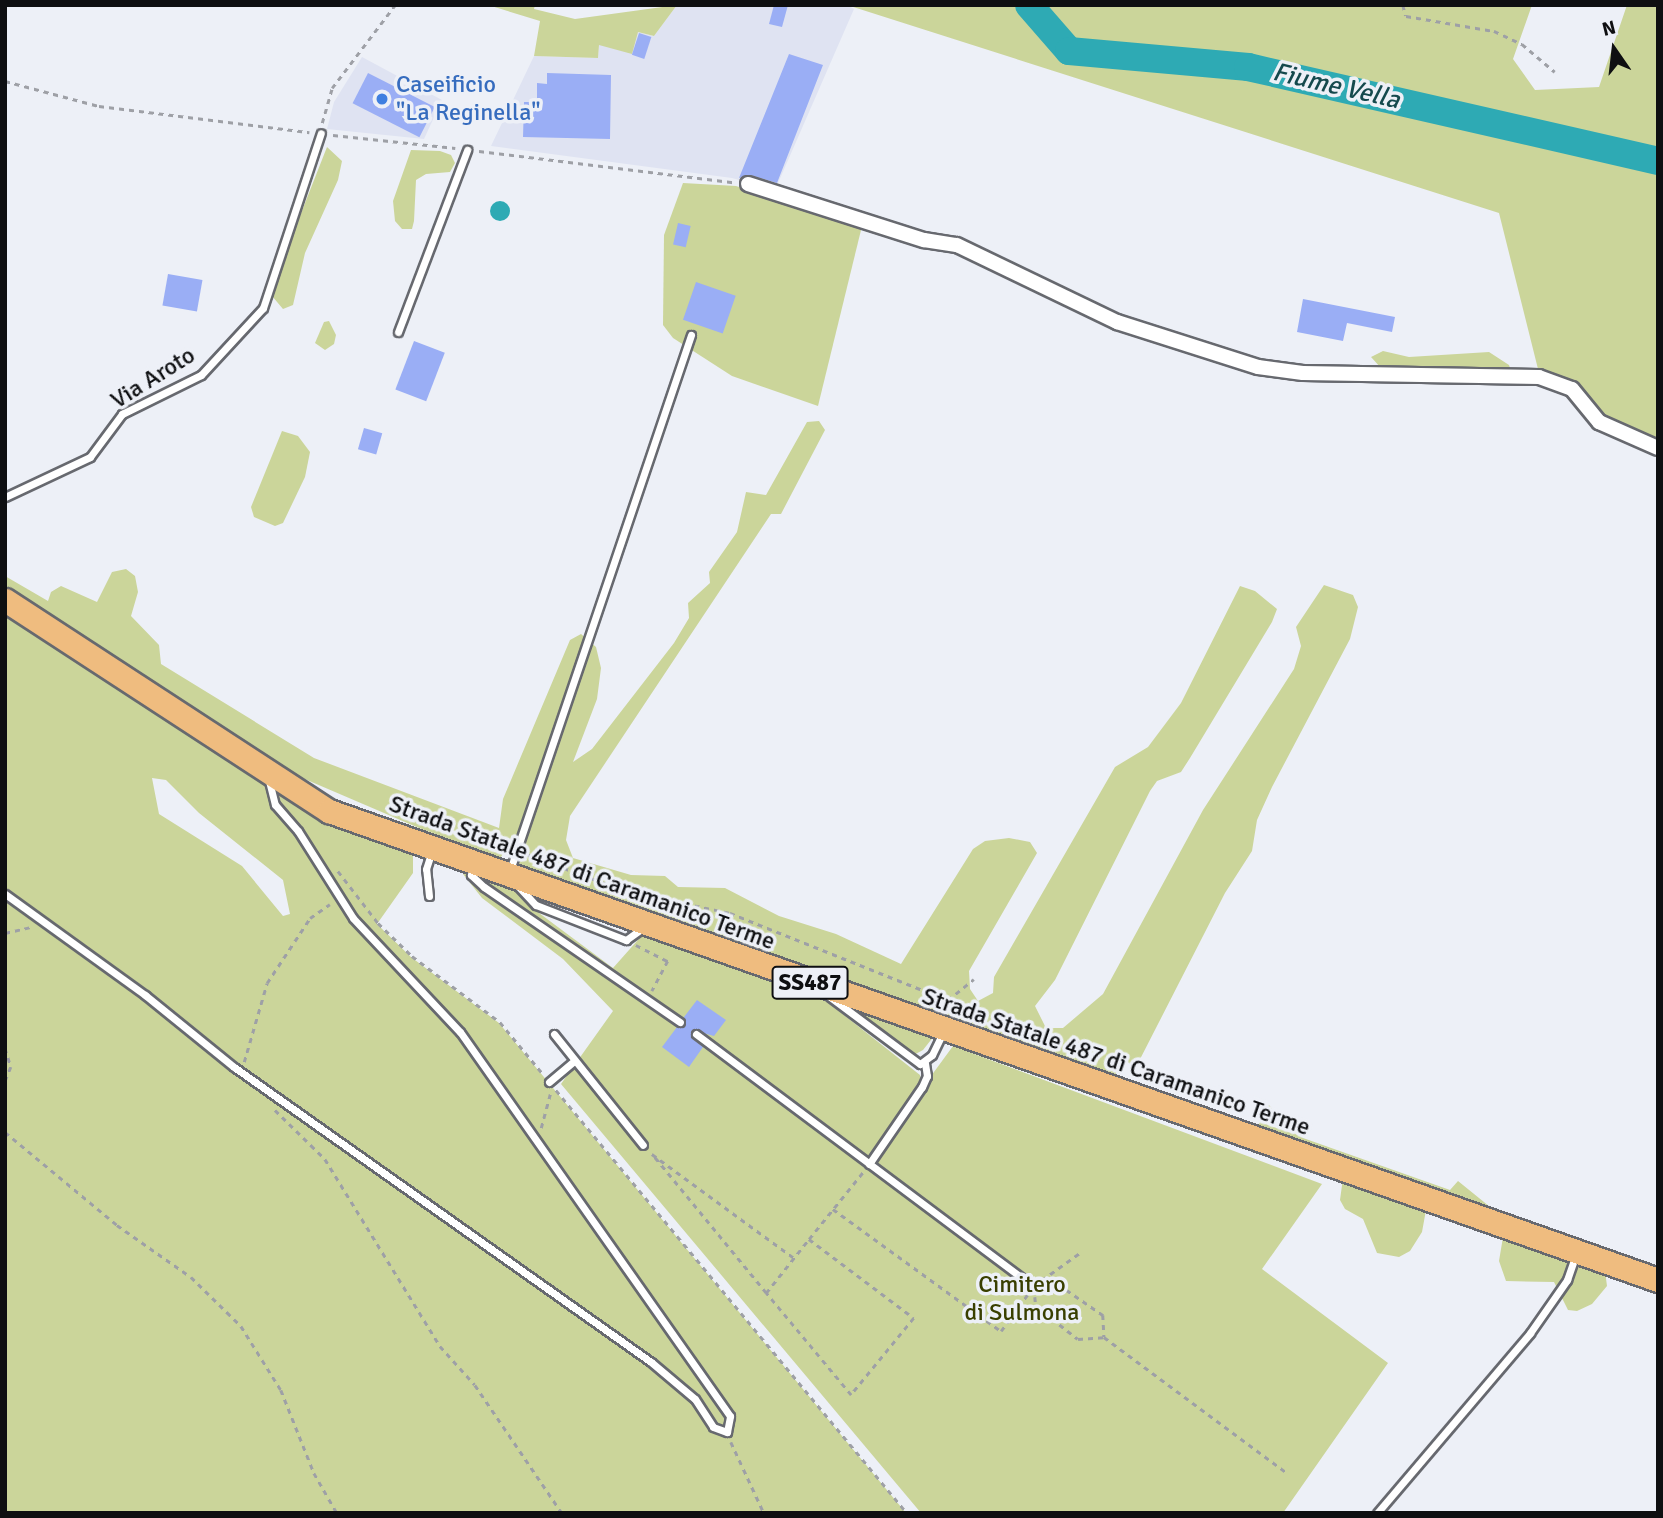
<!DOCTYPE html>
<style>
body{margin:0}
#map{position:relative;width:1663px;height:1518px;overflow:hidden;background:#edf0f7;font-family:Signika,sans-serif}
div>[style]{position:absolute}
[style*='--x']{left:calc(var(--x)*1px);top:calc(var(--y)*1px);width:calc(var(--w)*1px);rotate:calc(var(--a)*1deg)}
.built>*{inset:0;background:#dfe3f2}
.green>*{inset:0;background:#cbd59a}
.water>*{inset:0;background:#2eaab4}
.round{border-radius:50%}
.river>*{height:28px;margin:-14px;padding:0 14px;transform-origin:14px;border-radius:14px;background:#2eaab4}
.building>*{inset:0;background:#9aaef5;transform-origin:0 0}
.path>*{height:2.5px;margin-top:-1.25px;transform-origin:0;background:repeating-linear-gradient(90deg,#9ea0a6 0 5px,transparent 0 10px)}
.roads{filter:drop-shadow(2px 0 #67696f) drop-shadow(-2px 0 #67696f) drop-shadow(0 2px #67696f) drop-shadow(0 -2px #67696f)}
.lane>*{height:7px;margin:-3.5px;padding:0 3.5px;transform-origin:3.5px;border-radius:3.5px;background:#fff}
.street>*{height:14px;margin:-7px;padding:0 7px;transform-origin:7px;border-radius:7px;background:#fff}
.primary>*{height:23px;margin:-11.5px;padding:0 11.5px;transform-origin:11.5px;border-radius:11.5px;background:#efbc7f}
.dots>*{width:19px;height:19px;translate:-50% -50%;box-sizing:border-box;border:4px solid #edf0f7;border-radius:50%}
span{translate:-50% -50%;white-space:nowrap;text-align:center;line-height:1.15;-webkit-text-stroke:7px #edf0f7;paint-order:stroke}
.shield-label span{padding:2px 5px;background:#edf0f7;border:2px solid;border-radius:5px;-webkit-text-stroke-width:0}
.shield-label{font-size:23px;color:#0e0f11;font-weight:700}
.shop-label{font-size:24px;color:#366cbe}
.left{translate:0 -50%;text-align:left}
.street-label{font-size:24px;color:#0e0f11}
.park-label{font-size:24px;color:#393f00}
.water-label{font-size:26px;color:#15494d;font-style:italic}
.frame{position:absolute;inset:0;border:7px solid #0e0f11;pointer-events:none}
.north{position:absolute;left:1579px;top:14px;width:70px;height:70px;-webkit-text-stroke:5px #edf0f7;paint-order:stroke;rotate:346deg;font-size:19px;font-weight:700;line-height:28px;text-align:center;color:#0e0f11}
.north::after{content:'';display:block;margin:auto;width:24px;height:32px;background:#0e0f11;clip-path:polygon(50% 0,100% 100%,50% 72%,0 100%)}
</style>
<div id="map">
<div class="built">
<i style="clip-path:polygon(677px 5px,847px 5px,854px 9px,775px 190px,732px 178px,491px 146px,534px 56px,598px 58px,599px 45px,638px 32px,654px 36px)"></i>
<i style="clip-path:polygon(362px 57px,442px 100px,424px 139px,327px 129px,334px 102px)"></i>
</div>
<div class="green">
<i style="clip-path:polygon(488px 5px,535px 5px,534px 9px,575px 19px,677px 5px,654px 36px,638px 32px,632px 54px,599px 45px,598px 58px,534px 56px,540px 21px)"></i>
<i style="clip-path:polygon(847px 5px,1532px 5px,1513px 59px,1535px 90px,1599px 87px,1627px 5px,1658px 5px,1658px 447px,1599px 422px,1572px 389px,1540px 377px,1499px 213px)"></i>
<i style="clip-path:polygon(327px 147px,342px 161px,338px 180px,305px 253px,293px 305px,283px 309px,272px 296px,274px 282px)"></i>
<i style="clip-path:polygon(411px 150px,440px 151px,451px 155px,455px 163px,450px 172px,426px 174px,416px 180px,414px 221px,412px 229px,402px 229px,395px 221px,393px 201px)"></i>
<i style="clip-path:polygon(683px 183px,736px 186px,862px 226px,818px 406px,732px 376px,673px 338px,663px 325px,664px 235px)"></i>
<i style="clip-path:polygon(329px 321px,336px 335px,334px 344px,325px 350px,315px 343px,324px 322px)"></i>
<i style="clip-path:polygon(1383px 351px,1409px 357px,1489px 352px,1509px 365px,1511px 371px,1381px 368px,1371px 357px)"></i>
<i style="clip-path:polygon(819px 421px,825px 430px,781px 514px,771px 514px,570px 816px,566px 840px,573px 858px,631px 875px,665px 876px,678px 887px,725px 888px,779px 916px,836px 934px,901px 964px,973px 849px,985px 841px,1009px 838px,1030px 842px,1037px 853px,969px 971px,970px 989px,978px 1001px,993px 993px,994px 977px,1115px 767px,1148px 747px,1181px 703px,1240px 586px,1255px 591px,1277px 609px,1272px 622px,1190px 758px,1181px 772px,1157px 781px,1150px 791px,1055px 980px,1035px 1006px,1046px 1028px,1063px 1028px,1103px 994px,1203px 810px,1294px 669px,1301px 646px,1296px 627px,1324px 585px,1353px 595px,1358px 607px,1350px 639px,1272px 787px,1257px 820px,1252px 851px,1225px 893px,1135px 1069px,1124px 1058px,1115px 1075px,516px 864px,524px 845px,514px 840px,500px 858px,419px 828px,293px 774px,45px 611px,5px 591px,5px 576px,48px 601px,51px 592px,61px 586px,97px 602px,112px 572px,126px 569px,135px 576px,138px 592px,131px 616px,159px 645px,161px 664px,314px 758px,499px 828px,503px 799px,570px 640px,581px 634px,596px 647px,601px 668px,597px 699px,573px 762px,592px 749px,674px 643px,689px 618px,688px 603px,710px 583px,709px 572px,737px 532px,746px 492px,766px 495px,807px 422px)"></i>
<i style="clip-path:polygon(282px 431px,298px 436px,310px 452px,305px 477px,283px 523px,275px 526px,254px 517px,251px 507px)"></i>
<i style="clip-path:polygon(evenodd,5px 600px,265px 771px,413px 845px,413px 873px,377px 924px,411px 957px,499px 1023px,906px 1513px,5px 1513px,5px 600px,152px 778px,166px 780px,199px 813px,283px 880px,290px 914px,283px 916px,242px 866px,159px 814px,152px 778px)"></i>
<i style="clip-path:polygon(482px 872px,509px 881px,539px 913px,613px 968px,645px 932px,811px 989px,920px 1075px,923px 1087px,953px 1046px,1322px 1184px,1262px 1269px,1388px 1363px,1283px 1513px,921px 1513px,561px 1084px,613px 1011px,563px 959px,482px 898px,463px 874px)"></i>
<i style="clip-path:polygon(839px 999px,938px 1031px,923px 1050px,910px 1057px)"></i>
<i style="clip-path:polygon(1269px 1105px,1289px 1130px,1303px 1138px,1450px 1190px,1458px 1181px,1500px 1215px,1258px 1126px)"></i>
<i style="clip-path:polygon(1343px 1178px,1426px 1210px,1422px 1232px,1410px 1251px,1399px 1257px,1377px 1253px,1363px 1219px,1345px 1209px,1340px 1200px)"></i>
<i style="clip-path:polygon(1503px 1237px,1605px 1271px,1607px 1286px,1592px 1304px,1577px 1311px,1568px 1310px,1554px 1282px,1506px 1281px,1499px 1261px)"></i>
</div>
<div class="water">
<i class="round" style="left:490px;top:201px;width:20px;height:20px"></i>
</div>
<div class="river">
<i style="--x:1029;--y:5;--w:61;--a:49"></i>
<i style="--x:1069;--y:51;--w:180;--a:5.1"></i>
<i style="--x:1248;--y:67;--w:421;--a:12.9"></i>
</div>
<div class="building">
<i style="clip-path:polygon(774px 5px,788px 5px,782px 27px,769px 24px)"></i>
<i style="left:639px;top:33px;width:13px;height:23px;rotate:18deg"></i>
<i style="clip-path:polygon(789px 54px,823px 65px,777px 183px,750px 175px,739px 178px)"></i>
<i style="left:368px;top:73px;width:75px;height:34px;rotate:27deg"></i>
<i style="clip-path:polygon(547px 73px,611px 75px,610px 139px,523px 137px,524px 102px,537px 102px,537px 83px,547px 84px)"></i>
<i style="left:678px;top:223px;width:13px;height:22px;rotate:13deg"></i>
<i style="left:168px;top:274px;width:35px;height:32px;rotate:10deg"></i>
<i style="left:696px;top:282px;width:42px;height:40px;rotate:19deg"></i>
<i style="clip-path:polygon(1303px 299px,1395px 317px,1392px 332px,1347px 323px,1343px 341px,1297px 332px)"></i>
<i style="left:414px;top:341px;width:33px;height:52px;rotate:21deg"></i>
<i style="left:364px;top:428px;width:19px;height:22px;rotate:16deg"></i>
<i style="clip-path:polygon(697px 1000px,726px 1020px,714px 1036px,692px 1030px,691px 1037px,703px 1047px,689px 1067px,662px 1047px,677px 1027px,685px 1026px,684px 1017px)"></i>
</div>
<div class="path">
<i style="--x:1403;--y:5;--w:11;--a:75"></i>
<i style="--x:1406;--y:16;--w:89;--a:9.7"></i>
<i style="--x:1494;--y:31;--w:31;--a:25"></i>
<i style="--x:1522;--y:44;--w:43;--a:40.3"></i>
<i style="--x:5;--y:81;--w:97;--a:14.9"></i>
<i style="--x:99;--y:106;--w:212;--a:7.1"></i>
<i style="--x:322;--y:123;--w:36;--a:-74"></i>
<i style="--x:332;--y:88;--w:104;--a:-52.8"></i>
<i style="--x:333;--y:135;--w:123;--a:6.1"></i>
<i style="--x:479;--y:151;--w:256;--a:7"></i>
<i style="--x:526;--y:854;--w:107;--a:20.3"></i>
<i style="--x:626;--y:891;--w:106;--a:11.9"></i>
<i style="--x:730;--y:913;--w:235;--a:21.8"></i>
<i style="--x:948;--y:1000;--w:33;--a:-39"></i>
<i style="--x:338;--y:871;--w:66;--a:52.4"></i>
<i style="--x:378;--y:923;--w:47;--a:44.1"></i>
<i style="--x:412;--y:956;--w:110;--a:36.9"></i>
<i style="--x:500;--y:1022;--w:67;--a:50.4"></i>
<i style="--x:5;--y:933;--w:26;--a:-13"></i>
<i style="--x:636;--y:945;--w:36;--a:27"></i>
<i style="--x:668;--y:961;--w:34;--a:118"></i>
<i style="--x:5;--y:1048;--w:20;--a:72"></i>
<i style="--x:11;--y:1067;--w:16;--a:112"></i>
<i style="--x:244;--y:1062;--w:82;--a:-73.8"></i>
<i style="--x:267;--y:983;--w:78;--a:-56.5"></i>
<i style="--x:310;--y:918;--w:24;--a:-35"></i>
<i style="--x:556;--y:1090;--w:550;--a:50.31"></i>
<i style="--x:275;--y:1110;--w:70;--a:44.4"></i>
<i style="--x:325;--y:1159;--w:220;--a:58.4"></i>
<i style="--x:440;--y:1346;--w:52;--a:48.1"></i>
<i style="--x:475;--y:1385;--w:155;--a:55.8"></i>
<i style="--x:541;--y:1128;--w:35;--a:-75"></i>
<i style="--x:5;--y:1132;--w:146;--a:39.7"></i>
<i style="--x:117;--y:1225;--w:90;--a:35.1"></i>
<i style="--x:191;--y:1277;--w:70;--a:44.4"></i>
<i style="--x:241;--y:1326;--w:75;--a:58"></i>
<i style="--x:281;--y:1390;--w:89;--a:68.3"></i>
<i style="--x:314;--y:1473;--w:46;--a:60.1"></i>
<i style="--x:833;--y:1209;--w:208;--a:36"></i>
<i style="--x:1001;--y:1331;--w:46;--a:-53.9"></i>
<i style="--x:809;--y:1239;--w:131;--a:37"></i>
<i style="--x:914;--y:1318;--w:99;--a:129.3"></i>
<i style="--x:851;--y:1395;--w:133;--a:-129.8"></i>
<i style="--x:766;--y:1293;--w:69;--a:-51.5"></i>
<i style="--x:809;--y:1239;--w:86;--a:-51.1"></i>
<i style="--x:1042;--y:1280;--w:48;--a:-35.7"></i>
<i style="--x:1044;--y:1286;--w:14;--a:-8"></i>
<i style="--x:1058;--y:1284;--w:55;--a:34.6"></i>
<i style="--x:1103;--y:1315;--w:22;--a:87"></i>
<i style="--x:766;--y:1293;--w:180;--a:-129.4"></i>
<i style="--x:652;--y:1154;--w:176;--a:36.2"></i>
<i style="--x:1035;--y:1297;--w:9;--a:84"></i>
<i style="--x:1036;--y:1306;--w:53;--a:38.2"></i>
<i style="--x:1078;--y:1339;--w:26;--a:-4"></i>
<i style="--x:1104;--y:1337;--w:228;--a:36.6"></i>
<i style="--x:731;--y:1442;--w:78;--a:65.1"></i>
</div>
<div class="roads">
<div class="lane">
<i style="--x:398;--y:332;--w:195;--a:-69.2"></i>
<i style="--x:5;--y:497;--w:94;--a:-25.2"></i>
<i style="--x:90;--y:457;--w:54;--a:-53.3"></i>
<i style="--x:122;--y:414;--w:88;--a:-26.3"></i>
<i style="--x:201;--y:375;--w:91;--a:-47.2"></i>
<i style="--x:263;--y:308;--w:184;--a:-71.7"></i>
<i style="--x:473;--y:866;--w:9;--a:103"></i>
<i style="--x:471;--y:875;--w:18;--a:43"></i>
<i style="--x:484;--y:887;--w:238;--a:34.6"></i>
<i style="--x:510;--y:870;--w:565;--a:-71.31"></i>
<i style="--x:518;--y:886;--w:26;--a:47"></i>
<i style="--x:536;--y:905;--w:97;--a:21.3"></i>
<i style="--x:626;--y:940;--w:22;--a:-36"></i>
<i style="--x:5;--y:894;--w:173;--a:35.8"></i>
<i style="--x:145;--y:995;--w:114;--a:39"></i>
<i style="--x:234;--y:1067;--w:511;--a:35.28"></i>
<i style="--x:651;--y:1362;--w:57;--a:40.1"></i>
<i style="--x:695;--y:1399;--w:33;--a:57"></i>
<i style="--x:713;--y:1427;--w:15;--a:20"></i>
<i style="--x:727;--y:1432;--w:16;--a:-79"></i>
<i style="--x:730;--y:1416;--w:469;--a:-125.1"></i>
<i style="--x:460;--y:1032;--w:156;--a:-133.2"></i>
<i style="--x:353;--y:918;--w:103;--a:-122.3"></i>
<i style="--x:298;--y:831;--w:35;--a:-131"></i>
<i style="--x:275;--y:805;--w:25;--a:-104"></i>
<i style="--x:429;--y:896;--w:27;--a:-96"></i>
<i style="--x:426;--y:869;--w:19;--a:-72"></i>
<i style="--x:830;--y:997;--w:112;--a:36.7"></i>
<i style="--x:920;--y:1064;--w:15;--a:-37"></i>
<i style="--x:932;--y:1055;--w:28;--a:-64"></i>
<i style="--x:554;--y:1034;--w:142;--a:51.3"></i>
<i style="--x:696;--y:1034;--w:421;--a:36.8"></i>
<i style="--x:549;--y:1082;--w:33;--a:-40"></i>
<i style="--x:869;--y:1164;--w:93;--a:-55.5"></i>
<i style="--x:922;--y:1087;--w:12;--a:-66"></i>
<i style="--x:927;--y:1076;--w:13;--a:-99"></i>
<i style="--x:1377;--y:1513;--w:236;--a:-49.6"></i>
<i style="--x:1530;--y:1333;--w:65;--a:-55.1"></i>
<i style="--x:1567;--y:1280;--w:28;--a:-71"></i>
</div>
<div class="street">
<i style="--x:748;--y:184;--w:185;--a:17.7"></i>
<i style="--x:924;--y:240;--w:33;--a:9"></i>
<i style="--x:957;--y:245;--w:178;--a:25.7"></i>
<i style="--x:1117;--y:322;--w:148;--a:17.7"></i>
<i style="--x:1258;--y:367;--w:45;--a:7.6"></i>
<i style="--x:1303;--y:373;--w:236;--a:1"></i>
<i style="--x:1539;--y:377;--w:35;--a:20"></i>
<i style="--x:1572;--y:389;--w:43;--a:50.7"></i>
<i style="--x:1599;--y:422;--w:64;--a:23.8"></i>
</div>
<div class="primary">
<i style="--x:5;--y:600;--w:387;--a:33.1"></i>
<i style="--x:329;--y:811;--w:1409;--a:19.44"></i>
</div>
</div>
<div class="dots">
<i style="left:382px;top:99px;background:#3f7fe0"></i>
</div>
<div class="shield-label">
<span style="left:810px;top:983px">SS487</span>
</div>
<div class="shop-label">
<span class="left" style="left:396px;top:99px">Caseificio<br>"La Reginella"</span>
</div>
<div class="street-label">
<span style="left:153px;top:378px;rotate:-32deg">Via Aroto</span>
<span style="left:582px;top:873px;rotate:20deg">Strada Statale 487 di Caramanico Terme</span>
<span style="left:1116px;top:1062px;rotate:19deg">Strada Statale 487 di Caramanico Terme</span>
</div>
<div class="park-label">
<span style="left:1022px;top:1299px">Cimitero<br>di Sulmona</span>
</div>
<div class="water-label">
<span style="left:1336px;top:87px;rotate:13deg">Fiume Vella</span>
</div>
<div class="frame"></div>
<div class="north">N</div>
</div>
